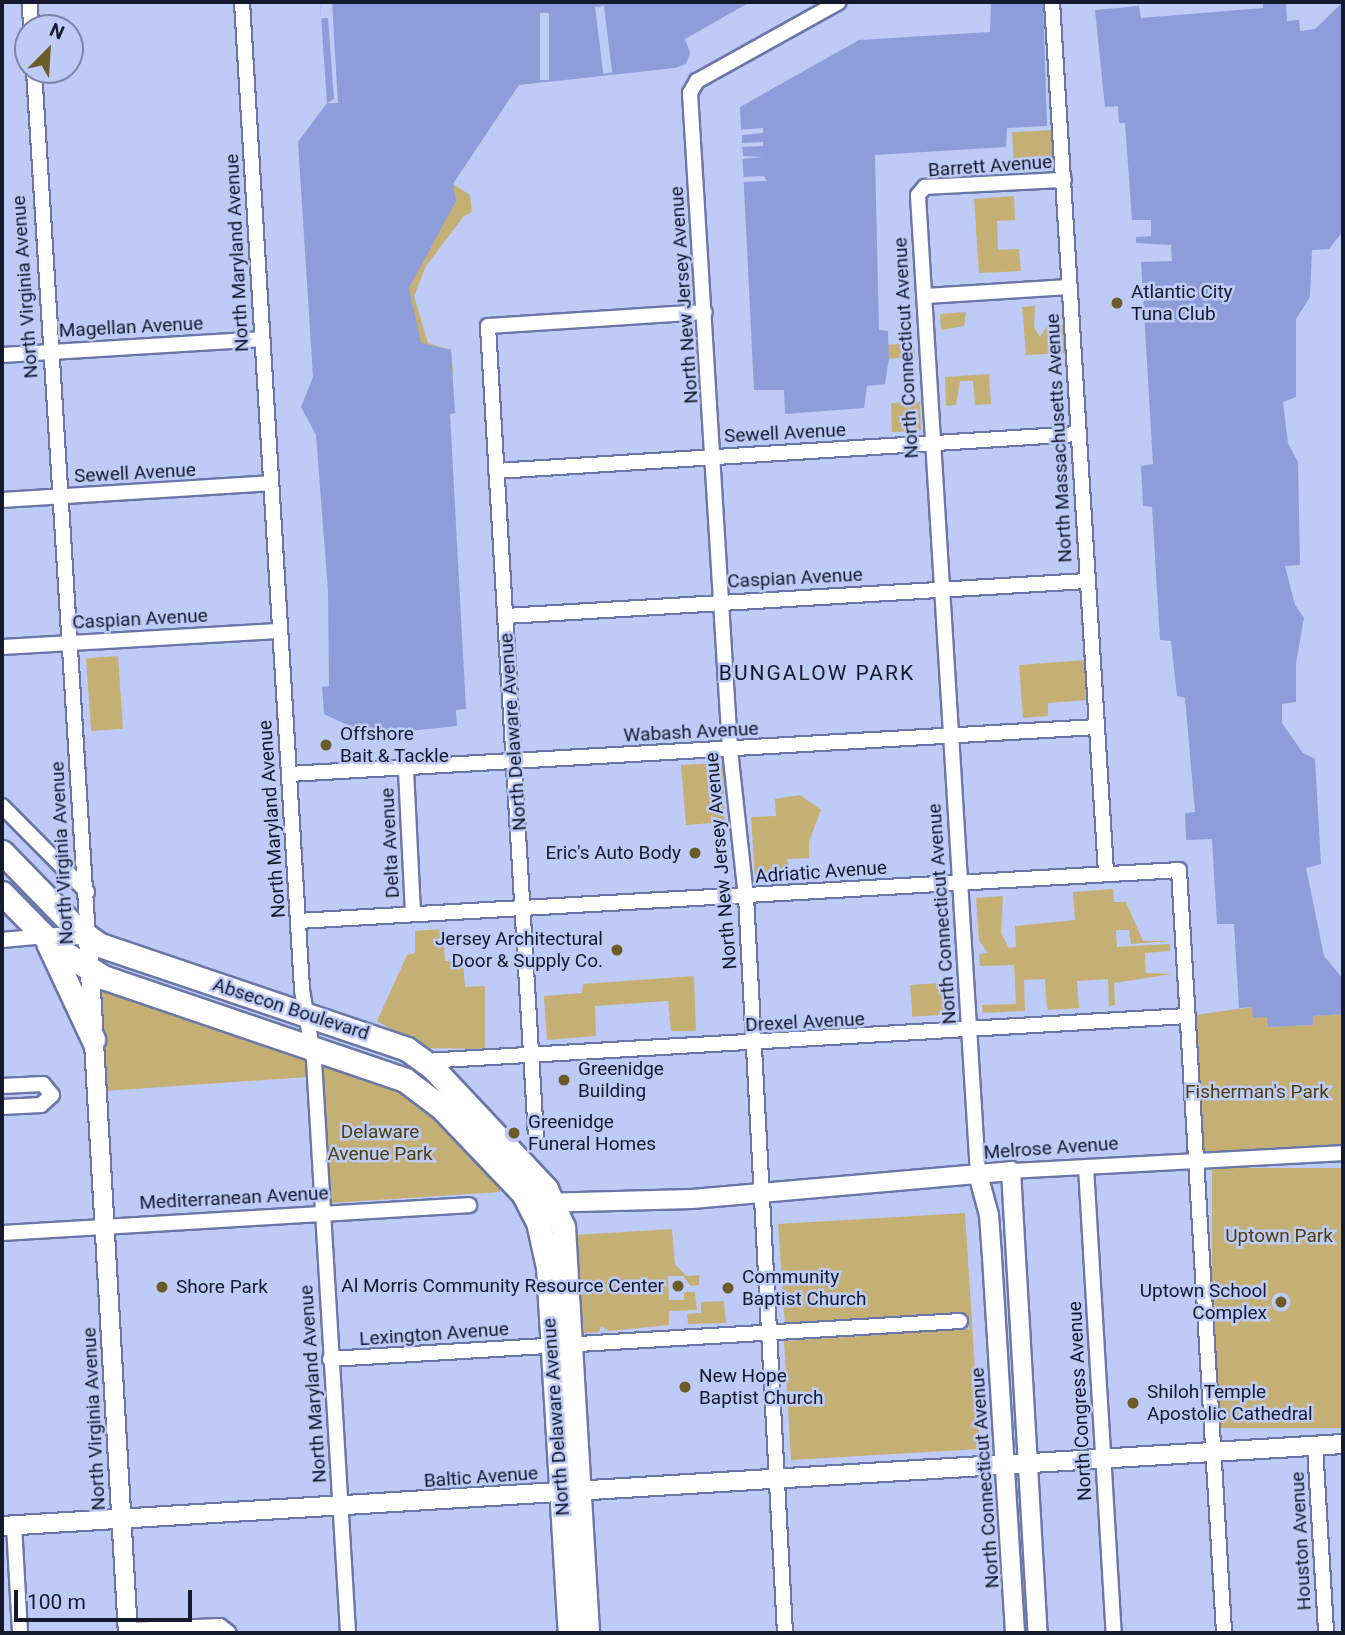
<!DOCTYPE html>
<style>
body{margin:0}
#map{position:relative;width:1345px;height:1635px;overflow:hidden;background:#becbf7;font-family:Roboto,sans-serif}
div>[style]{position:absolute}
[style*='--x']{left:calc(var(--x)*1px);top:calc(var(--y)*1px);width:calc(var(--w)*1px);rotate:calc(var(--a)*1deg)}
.green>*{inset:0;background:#c4b075;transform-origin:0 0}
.water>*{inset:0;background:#8d9dd9}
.pier>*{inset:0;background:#becbf7;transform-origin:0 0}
.roads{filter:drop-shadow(2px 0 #6977a8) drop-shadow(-2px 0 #6977a8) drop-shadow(0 2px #6977a8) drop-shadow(0 -2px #6977a8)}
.minor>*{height:14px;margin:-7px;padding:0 7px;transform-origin:7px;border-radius:7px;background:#fff}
.tertiary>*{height:18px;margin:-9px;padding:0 9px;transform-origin:9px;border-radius:9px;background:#fff}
.trunk>*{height:23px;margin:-11.5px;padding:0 11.5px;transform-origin:11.5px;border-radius:11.5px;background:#fff}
.dots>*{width:19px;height:19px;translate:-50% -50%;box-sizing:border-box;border:4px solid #becbf7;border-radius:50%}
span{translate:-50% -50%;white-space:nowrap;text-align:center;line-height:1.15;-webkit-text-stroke:5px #becbf7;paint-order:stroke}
.street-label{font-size:19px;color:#14192d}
.poi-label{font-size:19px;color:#14192d}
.left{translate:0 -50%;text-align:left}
.right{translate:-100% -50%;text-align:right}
.park-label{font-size:19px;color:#4e3f07}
.neighbourhood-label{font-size:21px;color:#14192d;letter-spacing:2px}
.frame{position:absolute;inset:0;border:4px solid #14192d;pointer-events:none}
.north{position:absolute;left:14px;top:14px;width:70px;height:70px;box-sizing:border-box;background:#becbf7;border:2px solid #7a84a6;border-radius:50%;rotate:24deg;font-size:19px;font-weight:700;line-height:28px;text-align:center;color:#14192d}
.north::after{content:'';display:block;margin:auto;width:24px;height:32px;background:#6b5b29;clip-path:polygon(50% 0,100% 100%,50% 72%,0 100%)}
.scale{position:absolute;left:14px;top:1590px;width:178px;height:32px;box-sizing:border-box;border:4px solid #14192d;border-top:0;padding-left:9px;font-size:21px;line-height:24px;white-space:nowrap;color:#14192d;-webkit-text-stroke:5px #becbf7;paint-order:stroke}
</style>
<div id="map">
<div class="green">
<i style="left:1054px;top:130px;width:39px;height:42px;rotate:87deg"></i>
<i style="clip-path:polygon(453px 184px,470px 195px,472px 212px,464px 216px,426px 266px,414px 296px,428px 343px,451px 350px,453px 373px,393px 331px,391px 310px)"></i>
<i style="clip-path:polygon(1014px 196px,1015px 220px,997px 221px,998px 250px,1019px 249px,1021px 271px,979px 273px,974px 199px)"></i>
<i style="clip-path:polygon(1035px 306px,1034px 327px,1040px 337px,1047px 326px,1064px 325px,1066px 353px,1026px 355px,1022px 307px)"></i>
<i style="clip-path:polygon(966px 312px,964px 326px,941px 330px,940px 314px)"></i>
<i style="left:914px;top:343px;width:14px;height:26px;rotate:86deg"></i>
<i style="clip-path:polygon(989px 374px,991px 404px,975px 405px,973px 381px,960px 381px,956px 405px,946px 406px,945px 377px)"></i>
<i style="left:920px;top:402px;width:29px;height:29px;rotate:88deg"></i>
<i style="left:118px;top:656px;width:73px;height:32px;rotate:86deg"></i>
<i style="clip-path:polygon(1085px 660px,1088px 700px,1048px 703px,1048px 716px,1023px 718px,1019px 665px)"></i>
<i style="clip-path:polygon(716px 763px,723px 767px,725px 822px,686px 825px,681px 765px)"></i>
<i style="clip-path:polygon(800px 795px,821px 810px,809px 842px,809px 858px,787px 859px,791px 875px,755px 878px,751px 817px,776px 816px,775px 799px)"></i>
<i style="clip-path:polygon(1113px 889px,1114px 902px,1126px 902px,1143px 941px,1169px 941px,1131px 944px,1129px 930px,1116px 930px,1117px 947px,1170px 944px,1170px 951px,1145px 953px,1145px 961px,1146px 973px,1172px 974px,1114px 983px,1115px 1005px,1109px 1006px,1108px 979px,1077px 981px,1079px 1008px,1047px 1010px,1045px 979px,1024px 980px,1025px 1011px,983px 1013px,982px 1005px,1016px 1004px,1014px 965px,980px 966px,979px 954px,988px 953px,979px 941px,976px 898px,1003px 896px,1001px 933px,1009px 948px,1016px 947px,1015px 926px,1075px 920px,1073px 892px)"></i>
<i style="clip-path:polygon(443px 929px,445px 961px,463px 960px,465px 987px,485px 986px,485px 1049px,423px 1048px,377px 1021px,407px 955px,415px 953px,415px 931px)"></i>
<i style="clip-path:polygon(694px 976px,696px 1031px,671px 1031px,668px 1001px,595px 1006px,596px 1036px,547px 1040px,544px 996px,582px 993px,583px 984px)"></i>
<i style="left:952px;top:982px;width:32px;height:42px;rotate:86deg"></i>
<i style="clip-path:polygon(96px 987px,307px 1057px,307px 1077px,104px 1091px)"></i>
<i style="clip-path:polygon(1252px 1007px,1268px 1017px,1268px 1027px,1313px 1025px,1313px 1016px,1343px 1014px,1343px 1153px,1195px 1161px,1188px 1016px)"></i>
<i style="clip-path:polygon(329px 1063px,392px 1082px,417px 1098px,500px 1185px,500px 1192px,331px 1203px,326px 1197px,321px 1066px)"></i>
<i style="left:1343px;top:1168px;width:260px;height:131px;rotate:90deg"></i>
<i style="clip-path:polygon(965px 1213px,980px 1449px,791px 1460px,784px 1341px,969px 1329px,968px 1314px,785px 1325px,778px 1224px)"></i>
<i style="clip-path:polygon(672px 1229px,675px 1264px,686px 1276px,699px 1275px,699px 1285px,691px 1286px,683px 1276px,668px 1276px,669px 1300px,684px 1300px,684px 1292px,695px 1292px,697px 1310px,669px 1311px,669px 1325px,609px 1331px,601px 1326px,599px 1332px,584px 1333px,575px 1235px)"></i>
<i style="clip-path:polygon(724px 1301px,726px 1323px,688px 1324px,687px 1314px,701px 1313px,701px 1302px)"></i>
</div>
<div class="water">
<i style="clip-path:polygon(320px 2px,750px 2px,685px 39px,690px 53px,686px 64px,675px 68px,519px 85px,453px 184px,456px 201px,409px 288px,421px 343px,451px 350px,455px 413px,450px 414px,466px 709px,456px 710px,457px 726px,369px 735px,324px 714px,322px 687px,329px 686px,328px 591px,316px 435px,301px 407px,313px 377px,298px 142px,327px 103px)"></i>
<i style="clip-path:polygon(991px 2px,1043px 2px,1047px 126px,1007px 128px,1006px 147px,875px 155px,879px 330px,888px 331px,889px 358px,885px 384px,867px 386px,864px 408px,785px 414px,784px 390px,754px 390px,740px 107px,859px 40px,990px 32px)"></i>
<i style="clip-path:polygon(1263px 2px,1286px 2px,1287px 21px,1299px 20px,1300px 31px,1315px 29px,1343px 2px,1343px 231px,1329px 249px,1312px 250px,1310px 297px,1296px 319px,1296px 397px,1283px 402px,1288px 443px,1298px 462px,1300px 565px,1285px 566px,1295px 605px,1304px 618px,1296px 663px,1296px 702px,1282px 704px,1282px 723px,1303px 753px,1315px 759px,1321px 864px,1306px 868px,1324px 956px,1343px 979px,1343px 1014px,1313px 1016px,1313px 1025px,1268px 1027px,1267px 1017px,1253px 1018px,1252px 1007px,1239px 1008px,1234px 924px,1217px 924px,1212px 839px,1186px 840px,1185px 813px,1195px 812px,1185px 698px,1177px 696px,1171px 641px,1160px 640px,1152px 507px,1143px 506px,1141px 466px,1153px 464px,1141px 262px,1172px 261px,1171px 245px,1136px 243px,1136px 237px,1151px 236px,1151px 220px,1132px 220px,1125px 123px,1119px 123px,1118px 106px,1105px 107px,1095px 10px,1139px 6px,1141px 18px,1263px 8px)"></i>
</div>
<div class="pier">
<i style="clip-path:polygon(320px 2px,332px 2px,338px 103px,327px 103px,334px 99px,328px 18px,321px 18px)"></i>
<i style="left:604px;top:6px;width:67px;height:9px;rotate:83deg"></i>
<i style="left:540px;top:13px;width:9px;height:67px"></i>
<i style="clip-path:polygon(763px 128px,763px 133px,742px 135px,742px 143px,763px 142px,763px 146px,742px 147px,743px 156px,763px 157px,742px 159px,743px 177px,764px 176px,767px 181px,740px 182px,738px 130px)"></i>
</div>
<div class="roads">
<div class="minor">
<i style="--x:30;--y:2;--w:26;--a:88"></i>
<i style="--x:242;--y:2;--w:990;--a:86.52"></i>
<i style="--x:302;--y:990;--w:71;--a:80.3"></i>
<i style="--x:314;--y:1060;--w:574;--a:86.6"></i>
<i style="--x:1052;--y:2;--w:873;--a:86.45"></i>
<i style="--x:925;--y:296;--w:145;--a:-3.6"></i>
<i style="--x:2;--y:355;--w:260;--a:-3.5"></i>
<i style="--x:496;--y:471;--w:582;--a:-3.64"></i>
<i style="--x:2;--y:500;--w:269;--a:-3.6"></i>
<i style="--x:506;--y:616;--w:582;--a:-3.45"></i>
<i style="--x:2;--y:647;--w:278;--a:-3.3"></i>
<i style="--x:406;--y:770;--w:144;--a:87.2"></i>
<i style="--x:289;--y:774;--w:809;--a:-3.33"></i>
<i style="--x:2;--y:806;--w:121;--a:45.3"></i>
<i style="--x:298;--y:921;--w:882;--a:-3.31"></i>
<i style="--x:1179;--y:870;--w:764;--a:86.62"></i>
<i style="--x:2;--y:940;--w:55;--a:-5.2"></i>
<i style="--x:57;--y:935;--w:31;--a:6"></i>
<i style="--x:88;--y:938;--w:870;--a:-93.56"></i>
<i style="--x:425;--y:1061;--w:764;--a:-3.38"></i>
<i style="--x:2;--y:1086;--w:41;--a:-2.8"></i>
<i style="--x:43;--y:1084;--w:14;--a:51"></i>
<i style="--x:52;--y:1095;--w:15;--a:138"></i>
<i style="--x:41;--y:1105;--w:39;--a:177"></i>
<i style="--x:536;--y:1137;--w:812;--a:-93.39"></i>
<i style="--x:488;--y:326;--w:217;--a:-3.7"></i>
<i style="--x:1086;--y:1167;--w:467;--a:86.6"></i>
<i style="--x:1011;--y:1171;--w:332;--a:-3.1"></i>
<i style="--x:978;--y:1174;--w:981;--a:-93.51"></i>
<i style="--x:918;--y:195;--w:11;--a:-49"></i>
<i style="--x:925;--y:187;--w:139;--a:-2.9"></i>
<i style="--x:2;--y:1233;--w:468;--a:-3.4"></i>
<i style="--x:330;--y:1359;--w:631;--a:-3.45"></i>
<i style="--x:1315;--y:1446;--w:187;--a:86.6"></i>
<i style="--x:14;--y:1525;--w:108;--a:86.8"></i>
<i style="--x:128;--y:1630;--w:92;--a:-2.5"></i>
<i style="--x:220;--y:1626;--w:11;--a:38"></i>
<i style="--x:785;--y:1633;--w:737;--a:-93.03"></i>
<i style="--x:746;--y:897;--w:149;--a:-96.2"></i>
<i style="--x:730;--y:749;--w:657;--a:-93.49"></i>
<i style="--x:690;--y:93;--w:14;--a:-60"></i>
<i style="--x:697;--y:81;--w:162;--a:-29.1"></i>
</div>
<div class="tertiary">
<i style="--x:88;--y:938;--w:696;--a:86.71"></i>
<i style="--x:978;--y:1174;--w:42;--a:75"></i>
<i style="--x:989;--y:1215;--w:42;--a:85.9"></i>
<i style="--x:992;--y:1257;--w:377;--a:86.5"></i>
<i style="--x:540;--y:1203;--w:152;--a:-1.5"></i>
<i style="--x:692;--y:1199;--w:320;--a:-5"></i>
<i style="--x:1011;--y:1171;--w:463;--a:86.7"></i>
<i style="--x:2;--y:1526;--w:1344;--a:-3.5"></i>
</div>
<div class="trunk">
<i style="--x:2;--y:852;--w:105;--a:45.8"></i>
<i style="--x:75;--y:927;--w:31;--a:36"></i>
<i style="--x:100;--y:945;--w:324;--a:18.7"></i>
<i style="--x:407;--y:1049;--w:31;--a:36"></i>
<i style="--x:432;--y:1067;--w:167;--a:46.9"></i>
<i style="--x:546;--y:1189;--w:42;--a:65.9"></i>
<i style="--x:563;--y:1227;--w:407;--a:86.6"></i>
<i style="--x:2;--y:893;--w:76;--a:45.5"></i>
<i style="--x:55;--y:947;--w:57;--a:32"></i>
<i style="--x:103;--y:977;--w:319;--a:18.8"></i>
<i style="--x:405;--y:1080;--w:46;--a:37.1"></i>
<i style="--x:442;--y:1108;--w:117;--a:46.4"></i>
<i style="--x:523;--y:1193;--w:33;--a:63"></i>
<i style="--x:538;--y:1222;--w:46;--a:77.5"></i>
<i style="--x:548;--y:1267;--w:367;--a:86.6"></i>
<i style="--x:49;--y:945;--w:104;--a:64.9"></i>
</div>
</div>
<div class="dots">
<i style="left:1117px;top:303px;background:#6b5b29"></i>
<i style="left:326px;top:745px;background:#6b5b29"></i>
<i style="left:695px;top:853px;background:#6b5b29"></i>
<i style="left:617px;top:950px;background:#6b5b29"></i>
<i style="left:564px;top:1080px;background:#6b5b29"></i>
<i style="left:514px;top:1133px;background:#6b5b29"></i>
<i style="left:678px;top:1286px;background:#6b5b29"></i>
<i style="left:162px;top:1287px;background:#6b5b29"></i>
<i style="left:728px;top:1288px;background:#6b5b29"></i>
<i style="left:1281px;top:1302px;background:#6b5b29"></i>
<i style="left:685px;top:1387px;background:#6b5b29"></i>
<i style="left:1133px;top:1403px;background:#6b5b29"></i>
</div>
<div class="street-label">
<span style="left:990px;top:166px;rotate:-4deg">Barrett Avenue</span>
<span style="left:237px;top:253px;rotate:-93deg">North Maryland Avenue</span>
<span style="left:25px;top:287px;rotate:-94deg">North Virginia Avenue</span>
<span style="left:684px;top:295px;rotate:-94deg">North New Jersey Avenue</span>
<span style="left:131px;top:327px;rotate:-3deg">Magellan Avenue</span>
<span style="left:906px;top:348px;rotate:-93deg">North Connecticut Avenue</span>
<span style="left:785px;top:433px;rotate:-3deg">Sewell Avenue</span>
<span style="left:1059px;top:438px;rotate:-93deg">North Massachusetts Avenue</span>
<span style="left:135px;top:473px;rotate:-3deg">Sewell Avenue</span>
<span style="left:795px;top:578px;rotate:-3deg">Caspian Avenue</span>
<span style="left:140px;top:619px;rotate:-3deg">Caspian Avenue</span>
<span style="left:513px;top:732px;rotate:-94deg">North Delaware Avenue</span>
<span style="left:691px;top:732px;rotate:-3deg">Wabash Avenue</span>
<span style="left:272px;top:819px;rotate:-94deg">North Maryland Avenue</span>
<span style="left:390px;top:843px;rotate:-93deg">Delta Avenue</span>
<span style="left:62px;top:853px;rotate:-93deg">North Virginia Avenue</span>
<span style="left:721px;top:861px;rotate:-95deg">North New Jersey Avenue</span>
<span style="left:821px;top:872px;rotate:-4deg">Adriatic Avenue</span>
<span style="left:942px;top:914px;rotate:-94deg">North Connecticut Avenue</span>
<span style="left:291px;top:1009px;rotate:18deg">Absecon Boulevard</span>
<span style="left:805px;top:1022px;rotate:-3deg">Drexel Avenue</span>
<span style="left:1051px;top:1148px;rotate:-4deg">Melrose Avenue</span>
<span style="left:234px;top:1198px;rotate:-3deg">Mediterranean Avenue</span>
<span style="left:434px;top:1334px;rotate:-4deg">Lexington Avenue</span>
<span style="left:313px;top:1384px;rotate:-94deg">North Maryland Avenue</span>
<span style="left:1080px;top:1401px;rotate:-93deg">North Congress Avenue</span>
<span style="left:556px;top:1417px;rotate:-94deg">North Delaware Avenue</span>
<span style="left:94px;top:1419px;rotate:-93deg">North Virginia Avenue</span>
<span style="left:481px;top:1477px;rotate:-4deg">Baltic Avenue</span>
<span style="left:985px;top:1478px;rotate:-94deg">North Connecticut Avenue</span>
<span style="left:1301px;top:1541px;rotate:-93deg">Houston Avenue</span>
</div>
<div class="poi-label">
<span class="left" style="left:1131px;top:303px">Atlantic City<br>Tuna Club</span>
<span class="left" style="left:340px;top:745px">Offshore<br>Bait &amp; Tackle</span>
<span class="right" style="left:681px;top:853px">Eric's Auto Body</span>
<span class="right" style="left:603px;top:950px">Jersey Architectural<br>Door &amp; Supply Co.</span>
<span class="left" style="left:578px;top:1080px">Greenidge<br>Building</span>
<span class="left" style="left:528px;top:1133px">Greenidge<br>Funeral Homes</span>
<span class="left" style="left:742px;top:1288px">Community<br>Baptist Church</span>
<span class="right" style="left:664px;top:1286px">Al Morris Community Resource Center</span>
<span class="left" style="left:176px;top:1287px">Shore Park</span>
<span class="right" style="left:1267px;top:1302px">Uptown School<br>Complex</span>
<span class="left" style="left:699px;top:1387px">New Hope<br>Baptist Church</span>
<span class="left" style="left:1147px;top:1403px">Shiloh Temple<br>Apostolic Cathedral</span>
</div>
<div class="park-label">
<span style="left:1257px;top:1092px">Fisherman's Park</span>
<span style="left:380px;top:1143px">Delaware<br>Avenue Park</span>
<span style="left:1279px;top:1236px">Uptown Park</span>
</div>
<div class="neighbourhood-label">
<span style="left:817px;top:673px">BUNGALOW PARK</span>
</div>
<div class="frame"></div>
<div class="north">N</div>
<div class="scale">100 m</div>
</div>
